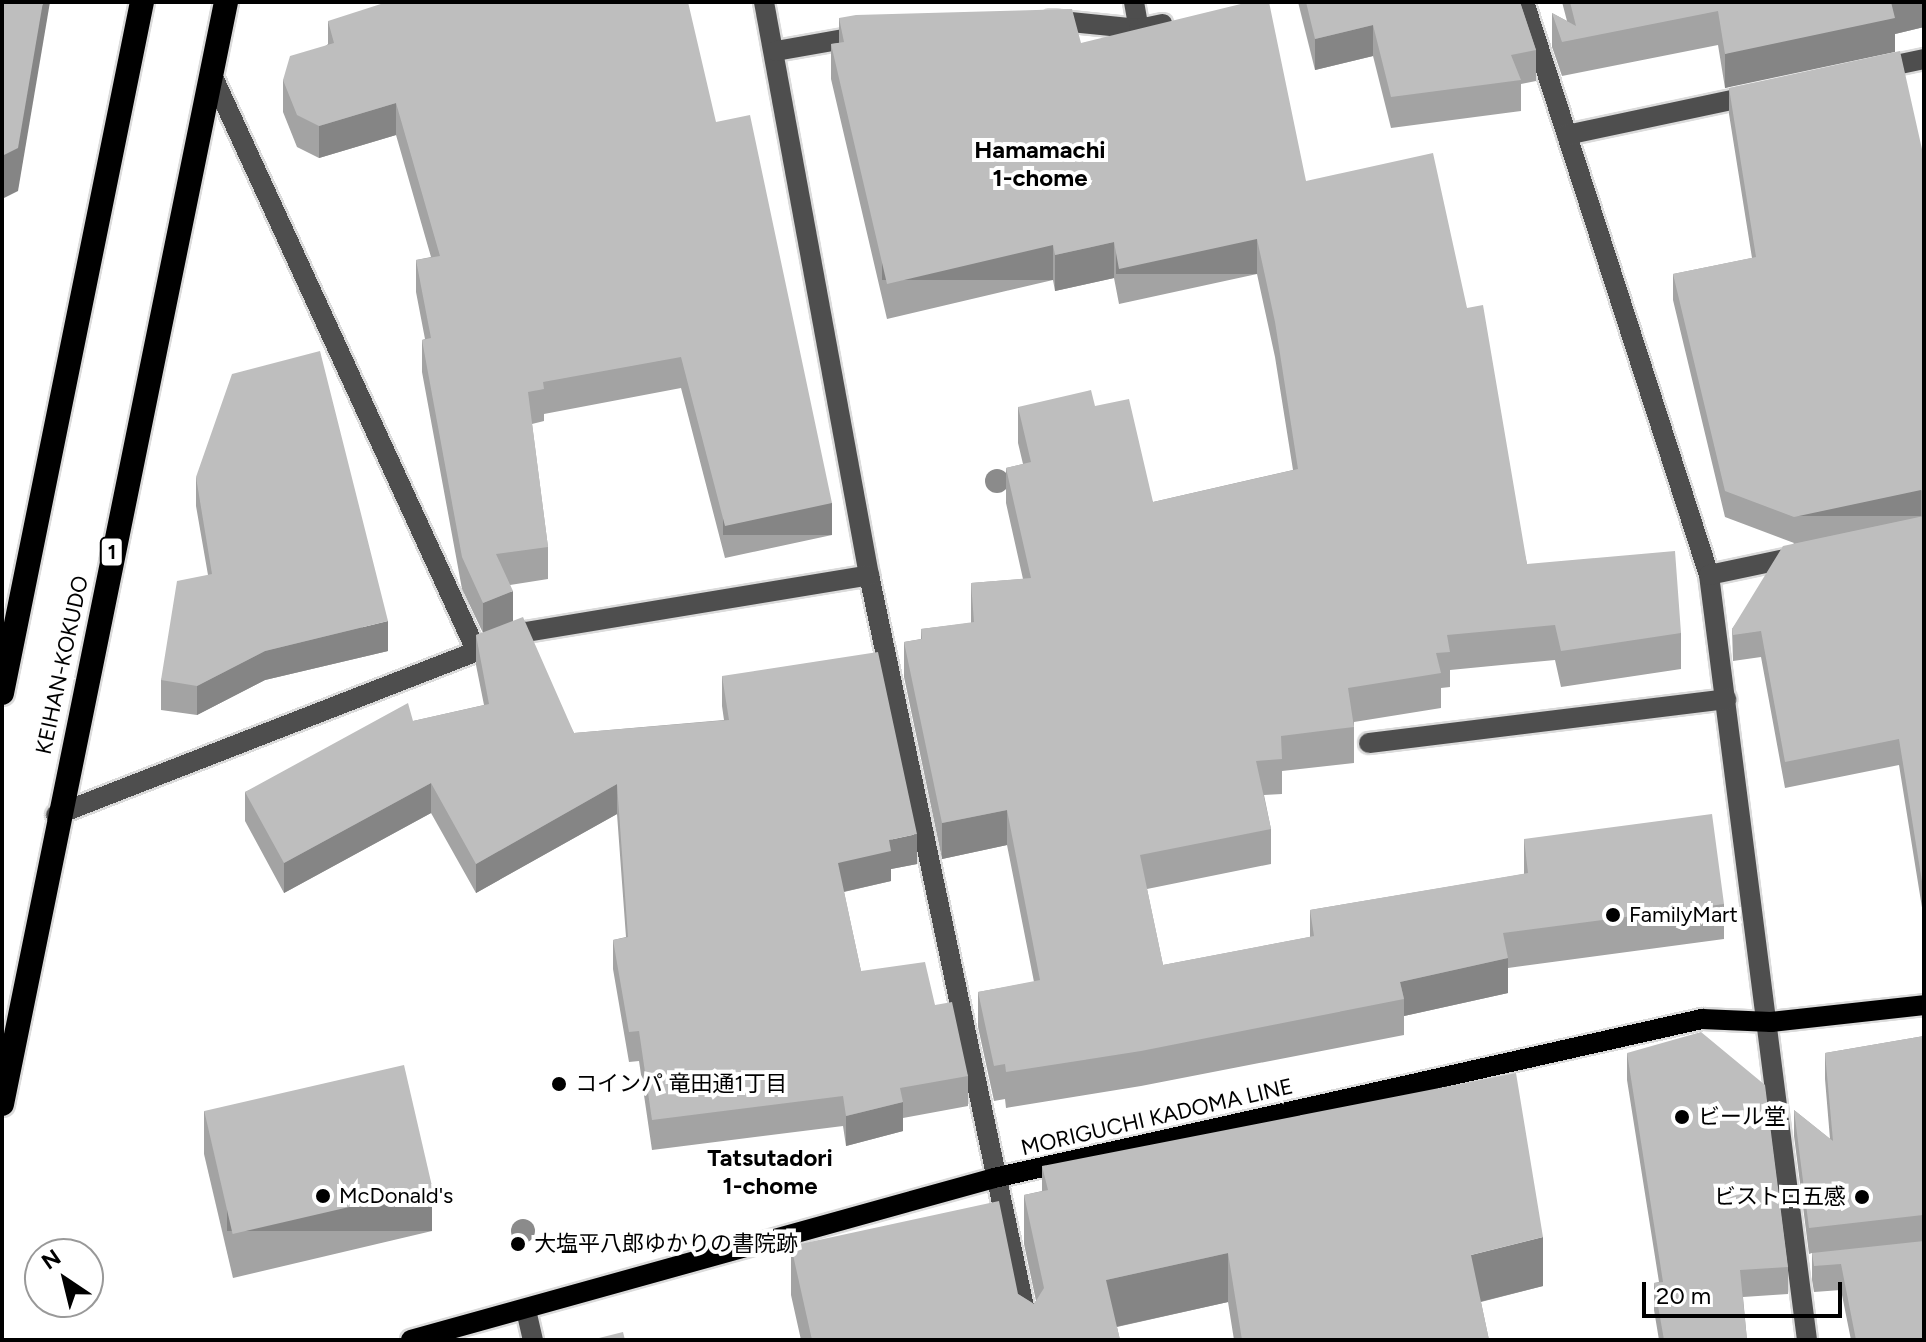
<!DOCTYPE html>
<meta charset="utf-8">
<style>
body{margin:0}
#map{position:relative;width:1926px;height:1342px;overflow:hidden;background:#fff;font-family:Figtree,"Noto Sans JP",sans-serif}
div>[style]{position:absolute}
[style*='--x']{left:calc(var(--x)*1px);top:calc(var(--y)*1px);width:calc(var(--w)*1px);rotate:calc(var(--a)*1deg)}
.roads{filter:drop-shadow(2px 0 #dbdbdb) drop-shadow(-2px 0 #dbdbdb) drop-shadow(0 2px #dbdbdb) drop-shadow(0 -2px #dbdbdb)}
.minor>*{height:20px;margin:-10px;padding:0 10px;transform-origin:10px;border-radius:10px;background:#4e4e4e}
.major>*{height:20px;margin:-10px;padding:0 10px;transform-origin:10px;border-radius:10px;background:#000}
.highway>*{height:24px;margin:-12px;padding:0 12px;transform-origin:12px;border-radius:12px;background:#000}
.trees>*{width:24px;height:24px;margin:-12px;border-radius:50%;background:#8b8b8b}
.wall>*{inset:0;background:#a3a3a3}
.shaded-wall>*{inset:0;background:#858585;transform-origin:0 0}
.building>*{inset:0;background:#bebebe;transform-origin:0 0}
.dots>*{width:22px;height:22px;translate:-50% -50%;box-sizing:border-box;border:4px solid #fff;border-radius:50%}
span{translate:-50% -50%;white-space:nowrap;text-align:center;line-height:1.15;-webkit-text-stroke:8px #fff;paint-order:stroke}
.shield-label span{padding:2px 6px;background:#fff;border:2px solid;border-radius:6px;-webkit-text-stroke-width:0}
.shield-label{font-size:20px;color:#000;font-weight:700}
.street-label{font-size:22px;color:#000}
.poi-label{font-size:22px;color:#000}
.left{translate:0 -50%;text-align:left}
.right{translate:-100% -50%;text-align:right}
.neighbourhood-label{font-size:24px;color:#000;font-weight:700}
.frame{position:absolute;inset:0;border:4px solid #000;pointer-events:none}
.north{position:absolute;left:24px;top:1238px;width:80px;height:80px;box-sizing:border-box;background:#fff;border:2px solid #999;border-radius:50%;rotate:325deg;font-size:22px;font-weight:700;line-height:32px;text-align:center;color:#000}
.north::after{content:'';display:block;margin:auto;width:28px;height:36px;background:#000;clip-path:polygon(50% 0,100% 100%,50% 72%,0 100%)}
.scale{position:absolute;left:1642px;top:1282px;width:200px;height:36px;box-sizing:border-box;border:4px solid #000;border-top:0;padding-left:10px;font-size:24px;line-height:28px;white-space:nowrap;color:#000;-webkit-text-stroke:6px #fff;paint-order:stroke}
</style>
<div id="map">
<div class="roads">
<div class="minor">
<i style="--x:764;--y:2;--w:583;--a:79.62"></i>
<i style="--x:869;--y:575;--w:782;--a:78.04"></i>
<i style="--x:1134;--y:2;--w:27;--a:80"></i>
<i style="--x:1524;--y:2;--w:602;--a:72.11"></i>
<i style="--x:1709;--y:575;--w:771;--a:82.7"></i>
<i style="--x:1051;--y:20;--w:88;--a:5.8"></i>
<i style="--x:1139;--y:29;--w:24;--a:-12"></i>
<i style="--x:776;--y:51;--w:91;--a:-10.1"></i>
<i style="--x:1877;--y:69;--w:48;--a:-12"></i>
<i style="--x:212;--y:75;--w:633;--a:65.34"></i>
<i style="--x:1567;--y:135;--w:192;--a:-12"></i>
<i style="--x:1709;--y:575;--w:92;--a:-11.9"></i>
<i style="--x:1369;--y:743;--w:360;--a:-7"></i>
<i style="--x:56;--y:815;--w:504;--a:-21.27"></i>
<i style="--x:526;--y:632;--w:348;--a:-9.4"></i>
<i style="--x:526;--y:1310;--w:31;--a:77"></i>
</div>
<div class="major">
<i style="--x:411;--y:1340;--w:605;--a:-15.53"></i>
<i style="--x:994;--y:1178;--w:726;--a:-12.66"></i>
<i style="--x:1702;--y:1019;--w:69;--a:2.5"></i>
<i style="--x:1771;--y:1022;--w:154;--a:-6.3"></i>
</div>
<div class="highway">
<i style="--x:2;--y:693;--w:705;--a:-78.55"></i>
<i style="--x:2;--y:1104;--w:1125;--a:-78.51"></i>
</div>
</div>
<div class="trees">
<i style="left:997px;top:481px"></i>
<i style="left:523px;top:1231px"></i>
</div>
<div class="wall">
<i style="clip-path:polygon(1298px 2px,1520px 2px,1536px 50px,1536px 81px,1521px 84px,1521px 111px,1391px 128px,1373px 56px,1315px 70px)"></i>
<i style="clip-path:polygon(1562px 2px,1924px 2px,1924px 27px,1895px 34px,1725px 88px,1718px 45px,1562px 76px,1552px 47px,1552px 13px,1567px 21px)"></i>
<i style="clip-path:polygon(839px 18px,1081px 43px,1306px 181px,1467px 308px,1527px 564px,1681px 633px,1681px 669px,1561px 687px,1555px 660px,1450px 670px,1450px 687px,1441px 688px,1441px 708px,1354px 722px,1354px 763px,1282px 771px,1282px 794px,1264px 795px,1271px 829px,1271px 864px,1147px 889px,1163px 965px,1310px 937px,1310px 910px,1524px 874px,1524px 839px,1724px 904px,1724px 939px,1508px 968px,1508px 993px,1404px 1016px,1404px 1035px,1141px 1086px,1006px 1108px,1005px 1099px,994px 1101px,978px 1027px,978px 992px,1034px 982px,1007px 845px,942px 859px,904px 677px,904px 642px,921px 639px,921px 629px,971px 623px,971px 583px,1023px 579px,1006px 503px,1006px 468px,1023px 464px,1018px 443px,1018px 407px,1095px 406px,1153px 502px,1293px 470px,1275px 357px,1257px 274px,1119px 304px,1114px 278px,1055px 291px,1053px 280px,887px 319px,831px 79px,831px 44px,839px 43px)"></i>
<i style="clip-path:polygon(328px 21px,716px 122px,832px 535px,725px 558px,681px 388px,544px 414px,544px 421px,532px 424px,548px 547px,548px 579px,510px 585px,513px 621px,574px 733px,724px 720px,722px 706px,722px 676px,917px 864px,891px 869px,891px 881px,844px 892px,861px 971px,935px 1005px,968px 1076px,968px 1106px,903px 1118px,903px 1131px,846px 1146px,843px 1126px,652px 1150px,639px 1061px,629px 1062px,613px 969px,613px 940px,626px 937px,617px 814px,476px 893px,431px 813px,284px 893px,245px 821px,245px 792px,413px 721px,484px 705px,476px 665px,476px 635px,483px 633px,462px 589px,422px 372px,422px 340px,425px 339px,416px 292px,416px 260px,431px 257px,396px 135px,319px 158px,297px 147px,283px 112px,283px 80px,328px 44px)"></i>
<i style="clip-path:polygon(1729px 88px,1924px 158px,1924px 920px,1899px 765px,1785px 788px,1761px 657px,1733px 661px,1732px 629px,1794px 543px,1725px 517px,1673px 300px,1673px 274px,1752px 258px,1729px 114px)"></i>
<i style="clip-path:polygon(196px 477px,388px 651px,265px 680px,197px 715px,161px 710px,161px 680px,208px 575px,196px 506px)"></i>
<i style="clip-path:polygon(1924px 1036px,1924px 1340px,1851px 1340px,1841px 1290px,1814px 1292px,1812px 1280px,1812px 1253px,1809px 1254px,1794px 1136px,1794px 1110px,1830px 1139px,1825px 1079px,1825px 1053px)"></i>
<i style="clip-path:polygon(1627px 1053px,1788px 1267px,1788px 1294px,1743px 1297px,1747px 1340px,1659px 1340px,1654px 1310px,1654px 1283px,1659px 1282px,1627px 1080px)"></i>
<i style="clip-path:polygon(204px 1111px,432px 1231px,233px 1278px,204px 1154px)"></i>
<i style="clip-path:polygon(1042px 1166px,1543px 1286px,1481px 1302px,1489px 1340px,1234px 1340px,1228px 1302px,1117px 1327px,1120px 1340px,801px 1340px,791px 1295px,791px 1246px,1018px 1294px,1034px 1304px,1036px 1301px,1024px 1244px,1024px 1195px,1042px 1191px)"></i>
</div>
<div class="shaded-wall">
<i style="clip-path:polygon(43px 2px,50px 2px,18px 191px,2px 199px,2px 156px)"></i>
<i style="clip-path:polygon(1891px 2px,1924px 2px,1924px 27px,1895px 34px,1895px 52px,1725px 88px,1725px 54px)"></i>
<i style="clip-path:polygon(1373px 25px,1373px 56px,1315px 70px,1315px 39px)"></i>
<i style="clip-path:polygon(396px 103px,396px 135px,319px 158px,319px 126px)"></i>
<i style="left:1257px;top:239px;width:35px;height:141px;rotate:90deg"></i>
<i style="clip-path:polygon(1114px 242px,1114px 278px,1055px 291px,1055px 255px)"></i>
<i style="left:1053px;top:245px;width:35px;height:171px;rotate:90deg"></i>
<i style="left:1921px;top:490px;width:26px;height:130px;rotate:90deg"></i>
<i style="left:832px;top:503px;width:32px;height:109px;rotate:90deg"></i>
<i style="clip-path:polygon(513px 591px,513px 623px,483px 635px,483px 603px)"></i>
<i style="clip-path:polygon(388px 621px,388px 651px,265px 680px,197px 715px,197px 686px,265px 651px)"></i>
<i style="clip-path:polygon(431px 783px,431px 813px,284px 893px,284px 863px)"></i>
<i style="clip-path:polygon(617px 784px,617px 814px,476px 893px,476px 864px)"></i>
<i style="clip-path:polygon(1007px 810px,1007px 845px,942px 859px,942px 823px)"></i>
<i style="clip-path:polygon(917px 834px,917px 864px,891px 869px,891px 881px,838px 893px,838px 863px,889px 840px)"></i>
<i style="clip-path:polygon(1508px 958px,1508px 993px,1404px 1016px,1404px 999px,1400px 982px)"></i>
<i style="clip-path:polygon(903px 1102px,903px 1131px,846px 1146px,846px 1116px)"></i>
<i style="left:432px;top:1188px;width:43px;height:205px;rotate:90deg"></i>
<i style="clip-path:polygon(1543px 1237px,1543px 1286px,1471px 1304px,1471px 1255px)"></i>
<i style="clip-path:polygon(1228px 1253px,1228px 1302px,1106px 1329px,1106px 1280px)"></i>
</div>
<div class="building">
<i style="clip-path:polygon(2px 2px,43px 2px,18px 148px,2px 156px)"></i>
<i style="clip-path:polygon(387px 2px,688px 2px,716px 122px,750px 115px,832px 503px,725px 526px,681px 357px,543px 382px,544px 389px,528px 392px,548px 547px,496px 554px,513px 591px,483px 603px,462px 557px,422px 340px,431px 338px,416px 260px,440px 256px,396px 103px,319px 126px,297px 115px,283px 80px,290px 56px,334px 43px,328px 21px)"></i>
<i style="clip-path:polygon(1249px 2px,1269px 2px,1306px 181px,1433px 153px,1467px 308px,1483px 305px,1527px 564px,1675px 551px,1681px 633px,1561px 651px,1555px 625px,1447px 635px,1450px 652px,1436px 653px,1441px 673px,1348px 688px,1354px 727px,1281px 736px,1282px 759px,1256px 761px,1271px 829px,1140px 855px,1163px 965px,1314px 936px,1310px 910px,1528px 873px,1524px 839px,1712px 814px,1724px 904px,1503px 933px,1508px 958px,1400px 982px,1404px 999px,1141px 1051px,1006px 1072px,1005px 1064px,994px 1066px,978px 992px,1040px 980px,1007px 810px,942px 823px,904px 642px,922px 639px,921px 629px,974px 622px,971px 583px,1031px 578px,1006px 468px,1031px 462px,1018px 407px,1091px 390px,1095px 406px,1129px 399px,1153px 502px,1298px 469px,1275px 322px,1257px 239px,1119px 269px,1114px 242px,1055px 255px,1053px 245px,887px 284px,831px 44px,844px 42px,839px 18px,856px 15px,1072px 9px,1081px 43px)"></i>
<i style="clip-path:polygon(1306px 2px,1520px 2px,1536px 50px,1511px 55px,1521px 80px,1391px 97px,1373px 25px,1315px 39px)"></i>
<i style="clip-path:polygon(1570px 2px,1891px 2px,1895px 18px,1725px 54px,1718px 11px,1562px 42px,1552px 13px,1576px 26px)"></i>
<i style="clip-path:polygon(1900px 51px,1924px 158px,1924px 492px,1921px 490px,1794px 517px,1725px 491px,1673px 274px,1756px 257px,1729px 88px)"></i>
<i style="clip-path:polygon(320px 351px,388px 621px,265px 651px,197px 686px,161px 680px,177px 581px,212px 574px,196px 477px,232px 374px)"></i>
<i style="clip-path:polygon(1924px 516px,1924px 894px,1899px 739px,1785px 762px,1761px 631px,1733px 635px,1732px 629px,1783px 546px)"></i>
<i style="clip-path:polygon(523px 617px,574px 733px,729px 720px,722px 676px,878px 652px,917px 834px,889px 840px,891px 851px,838px 863px,861px 971px,925px 962px,935px 1005px,952px 1002px,968px 1076px,900px 1088px,903px 1102px,846px 1116px,843px 1096px,652px 1120px,639px 1031px,629px 1032px,613px 940px,628px 937px,617px 784px,476px 864px,431px 783px,284px 863px,245px 792px,408px 703px,413px 721px,489px 704px,476px 635px)"></i>
<i style="clip-path:polygon(1701px 1032px,1765px 1085px,1788px 1267px,1740px 1270px,1747px 1340px,1664px 1340px,1654px 1283px,1663px 1282px,1627px 1053px)"></i>
<i style="clip-path:polygon(1924px 1036px,1924px 1216px,1923px 1215px,1809px 1228px,1794px 1110px,1833px 1141px,1825px 1053px)"></i>
<i style="left:404px;top:1065px;width:126px;height:205px;rotate:77deg"></i>
<i style="clip-path:polygon(1516px 1073px,1543px 1237px,1471px 1255px,1489px 1340px,1242px 1340px,1228px 1253px,1106px 1280px,1120px 1340px,812px 1340px,791px 1246px,999px 1201px,1018px 1294px,1034px 1304px,1044px 1288px,1024px 1195px,1048px 1190px,1042px 1166px)"></i>
<i style="clip-path:polygon(1924px 1241px,1924px 1340px,1856px 1340px,1841px 1264px,1814px 1266px,1812px 1253px)"></i>
<i style="clip-path:polygon(623px 1332px,625px 1340px,591px 1340px)"></i>
</div>
<div class="dots">
<i style="left:1613px;top:915px;background:#000"></i>
<i style="left:559px;top:1084px;background:#000"></i>
<i style="left:1682px;top:1117px;background:#000"></i>
<i style="left:323px;top:1196px;background:#000"></i>
<i style="left:1862px;top:1197px;background:#000"></i>
<i style="left:518px;top:1244px;background:#000"></i>
</div>
<div class="shield-label">
<span style="left:112px;top:552px">1</span>
</div>
<div class="street-label">
<span style="left:62px;top:665px;rotate:-78deg">KEIHAN-KOKUDO</span>
<span style="left:1157px;top:1117px;rotate:-13deg">MORIGUCHI KADOMA LINE</span>
</div>
<div class="poi-label">
<span class="left" style="left:1629px;top:915px">FamilyMart</span>
<span class="left" style="left:575px;top:1084px">コインパ 竜田通1丁目</span>
<span class="left" style="left:1698px;top:1117px">ビール堂</span>
<span class="left" style="left:339px;top:1196px">McDonald's</span>
<span class="right" style="left:1846px;top:1197px">ビストロ五感</span>
<span class="left" style="left:534px;top:1244px">大塩平八郎ゆかりの書院跡</span>
</div>
<div class="neighbourhood-label">
<span style="left:1040px;top:164px">Hamamachi<br>1-chome</span>
<span style="left:770px;top:1172px">Tatsutadori<br>1-chome</span>
</div>
<div class="frame"></div>
<div class="north">N</div>
<div class="scale">20 m</div>
</div>
